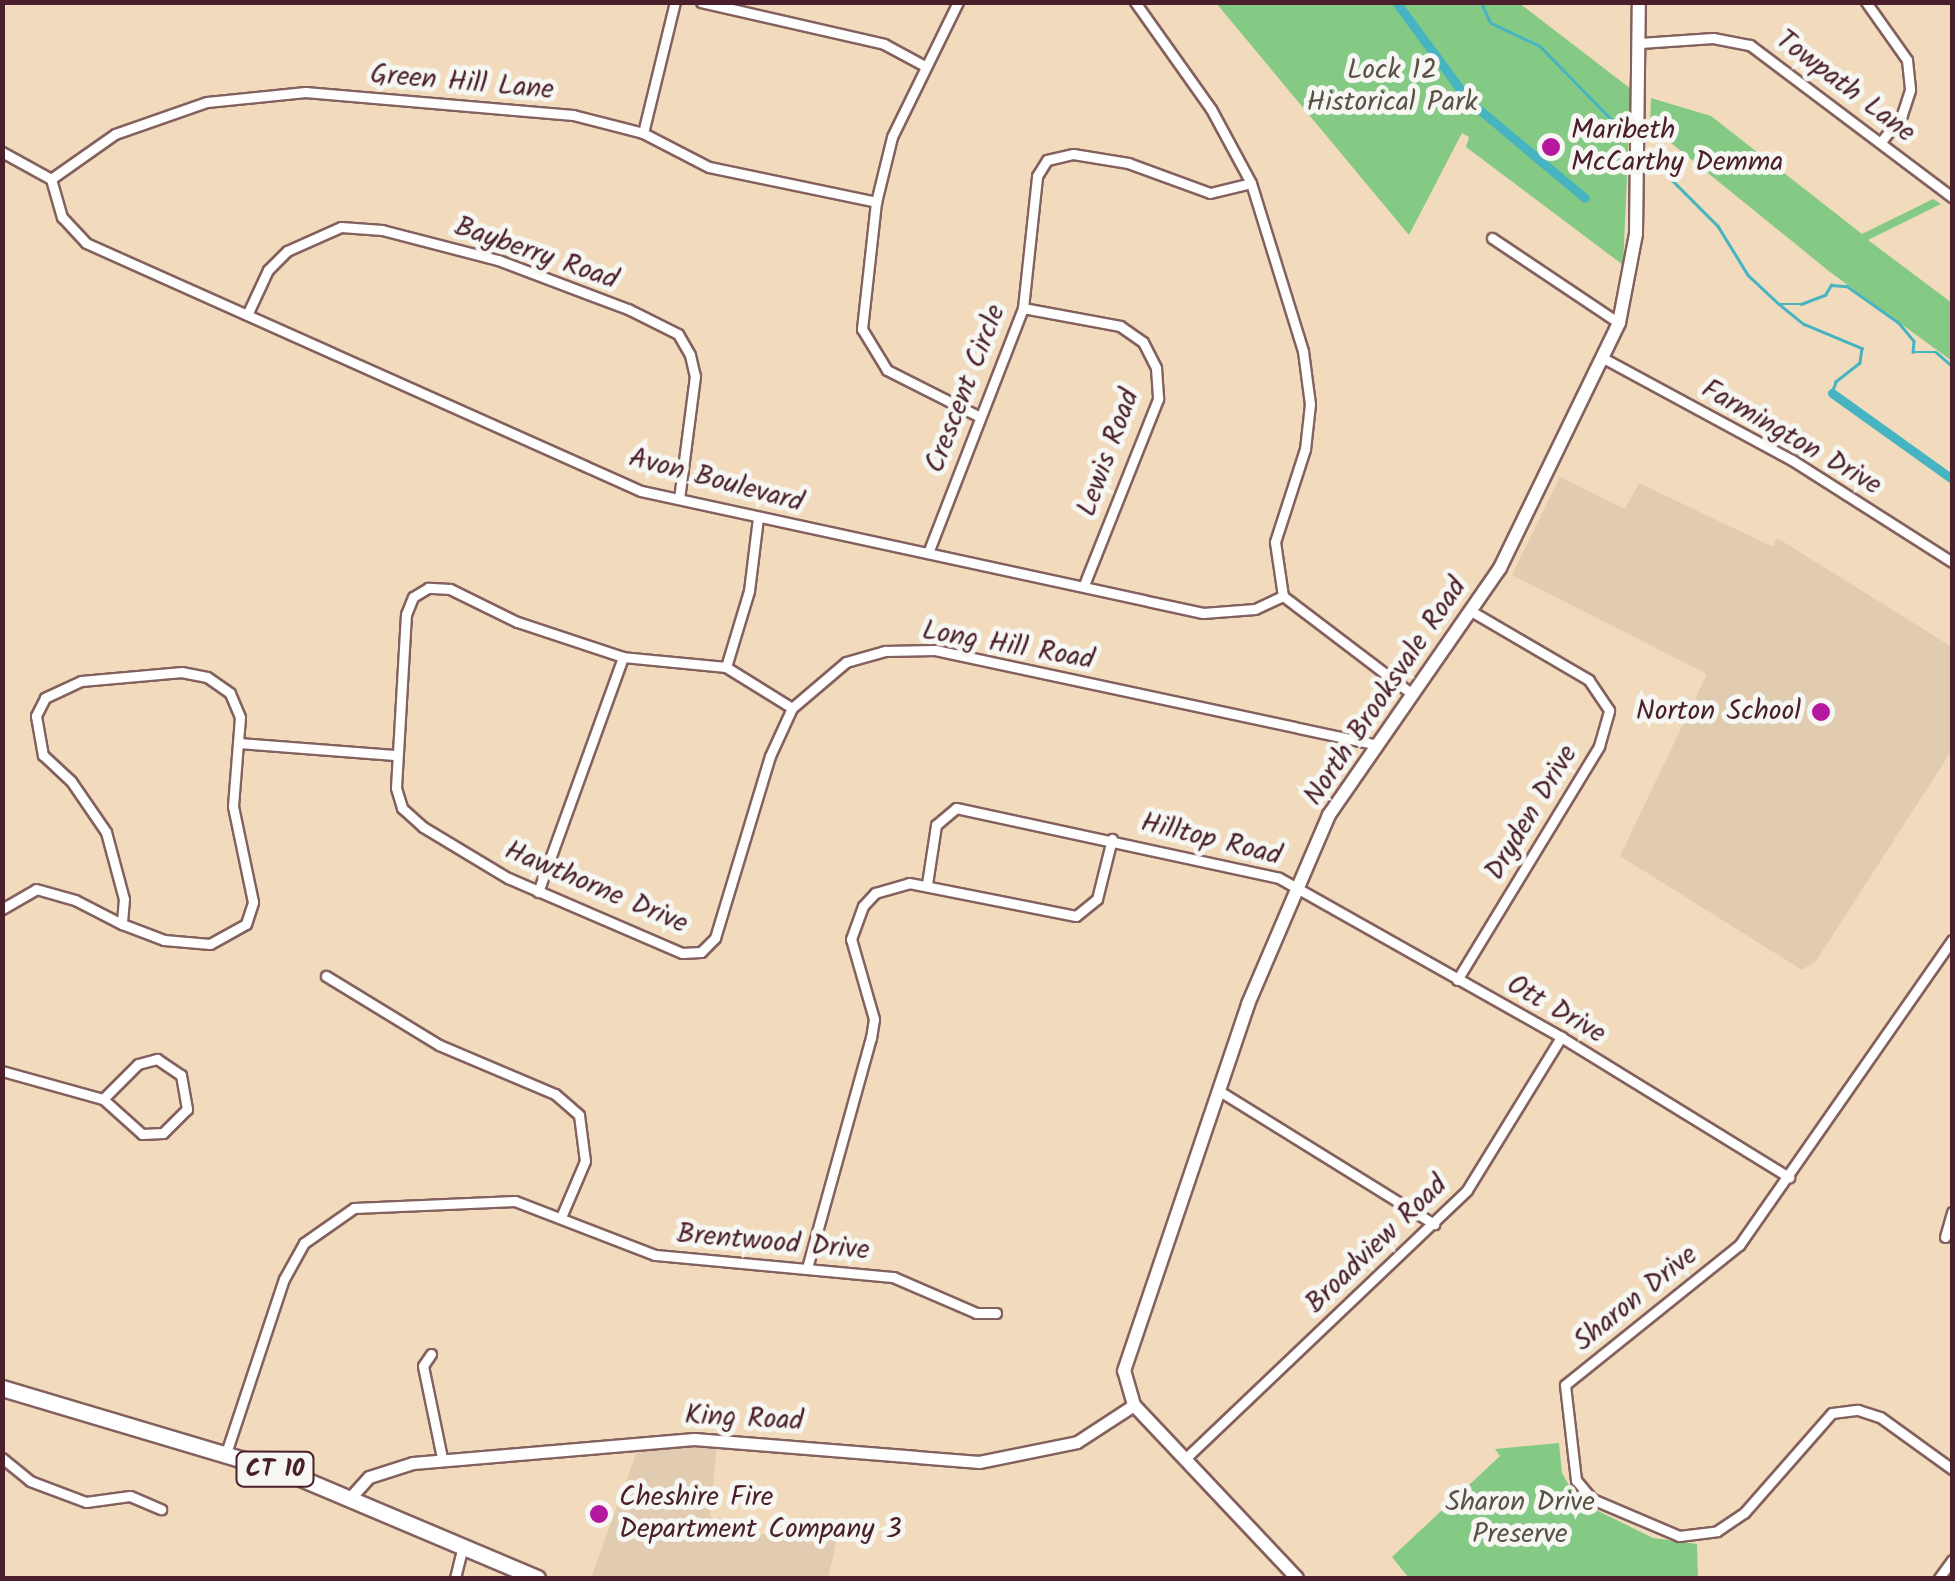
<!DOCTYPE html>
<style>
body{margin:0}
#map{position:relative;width:1955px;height:1581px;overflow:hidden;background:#f1dbbc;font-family:Kalam,sans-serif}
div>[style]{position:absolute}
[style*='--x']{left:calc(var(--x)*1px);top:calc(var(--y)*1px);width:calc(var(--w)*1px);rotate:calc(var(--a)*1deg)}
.built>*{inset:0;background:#e2ccb1}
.green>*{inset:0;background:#84ca85}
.stream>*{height:2.5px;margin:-1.25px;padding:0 1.25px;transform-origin:1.25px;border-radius:1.25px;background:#46b4c1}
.canal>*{height:9px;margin:-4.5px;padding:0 4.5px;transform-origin:4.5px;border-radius:4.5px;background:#46b4c1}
.roads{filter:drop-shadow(2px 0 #84615e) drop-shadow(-2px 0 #84615e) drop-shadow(0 2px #84615e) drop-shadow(0 -2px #84615e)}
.minor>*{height:9px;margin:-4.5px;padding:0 4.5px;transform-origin:4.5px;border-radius:4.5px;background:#fff}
.tertiary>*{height:11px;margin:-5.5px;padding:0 5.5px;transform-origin:5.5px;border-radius:5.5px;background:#fff}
.secondary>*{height:12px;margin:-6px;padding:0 6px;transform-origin:6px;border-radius:6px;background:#fff}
.trunk>*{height:15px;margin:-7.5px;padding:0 7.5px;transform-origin:7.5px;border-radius:7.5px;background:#fff}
.dots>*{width:28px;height:28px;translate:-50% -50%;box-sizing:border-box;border:5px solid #f6f6f2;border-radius:50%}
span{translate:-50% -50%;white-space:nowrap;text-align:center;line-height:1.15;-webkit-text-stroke:10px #f6f6f2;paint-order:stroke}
.shield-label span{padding:2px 8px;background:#f6f6f2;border:2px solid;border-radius:8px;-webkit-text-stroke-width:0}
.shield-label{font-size:25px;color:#4a1f2b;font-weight:700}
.park-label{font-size:28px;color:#5b5246}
.street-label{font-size:28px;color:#4a1f2b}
.poi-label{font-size:28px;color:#4a1f2b}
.left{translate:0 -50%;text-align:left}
.right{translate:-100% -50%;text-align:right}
.frame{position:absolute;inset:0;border:5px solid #4a1f2b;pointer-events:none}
</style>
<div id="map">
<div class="built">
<i style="clip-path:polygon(1560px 477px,1625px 509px,1639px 483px,1773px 547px,1777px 538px,1952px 647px,1952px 750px,1816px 961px,1802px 970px,1620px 856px,1707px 674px,1512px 575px)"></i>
<i style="clip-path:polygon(687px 1445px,717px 1446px,710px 1515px,727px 1535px,812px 1533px,837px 1539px,828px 1578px,591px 1578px,637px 1451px)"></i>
</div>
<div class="green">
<i style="clip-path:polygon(1216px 3px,1519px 3px,1631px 89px,1623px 265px,1466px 147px,1469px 137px,1462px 133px,1409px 235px)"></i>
<i style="clip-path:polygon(1651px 98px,1711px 116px,1862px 234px,1933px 199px,1941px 204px,1868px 240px,1952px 303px,1952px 361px,1830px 272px,1650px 126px)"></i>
<i style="clip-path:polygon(1559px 1443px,1562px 1473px,1578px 1501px,1653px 1538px,1697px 1544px,1698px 1578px,1409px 1578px,1392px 1557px,1500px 1456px,1495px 1449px)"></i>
</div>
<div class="stream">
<i style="--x:1481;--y:2;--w:23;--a:65"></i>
<i style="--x:1491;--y:23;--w:54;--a:25.1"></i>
<i style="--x:1540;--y:46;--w:119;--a:45.7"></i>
<i style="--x:1654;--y:162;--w:91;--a:45"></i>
<i style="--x:1718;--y:226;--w:57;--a:58.5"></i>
<i style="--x:1748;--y:275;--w:42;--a:43.1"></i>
<i style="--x:1779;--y:304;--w:32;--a:39"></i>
<i style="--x:1804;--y:324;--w:63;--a:22.5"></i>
<i style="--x:1862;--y:348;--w:15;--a:98"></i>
<i style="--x:1860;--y:363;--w:31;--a:142"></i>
<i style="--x:1836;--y:382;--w:12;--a:110"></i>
<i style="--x:1780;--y:304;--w:21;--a:0"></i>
<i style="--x:1801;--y:304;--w:26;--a:-21"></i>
<i style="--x:1825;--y:295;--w:12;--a:-59"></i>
<i style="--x:1831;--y:285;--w:16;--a:4"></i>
<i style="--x:1847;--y:286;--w:64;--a:35.4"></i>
<i style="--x:1899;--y:323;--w:23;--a:50"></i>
<i style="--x:1914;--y:341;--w:11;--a:95"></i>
<i style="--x:1913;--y:352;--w:23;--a:0"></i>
<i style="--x:1936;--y:352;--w:21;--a:41"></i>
</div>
<div class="canal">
<i style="--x:1396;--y:2;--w:123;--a:53.6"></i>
<i style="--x:1469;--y:101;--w:151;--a:39.9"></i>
<i style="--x:1832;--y:393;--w:148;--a:35.6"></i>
</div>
<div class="roads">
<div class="minor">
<i style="--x:701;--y:2;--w:188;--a:12.9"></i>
<i style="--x:884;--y:44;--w:44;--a:28.3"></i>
<i style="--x:958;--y:2;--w:150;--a:116.1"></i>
<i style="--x:892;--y:137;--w:67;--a:103.8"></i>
<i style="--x:876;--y:202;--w:128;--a:96.3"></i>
<i style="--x:862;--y:329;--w:48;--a:58.6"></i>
<i style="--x:887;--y:370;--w:102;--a:26.8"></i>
<i style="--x:1135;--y:2;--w:131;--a:54.6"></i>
<i style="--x:1211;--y:109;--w:84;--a:61.6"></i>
<i style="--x:1251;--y:183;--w:176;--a:72.8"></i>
<i style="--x:1303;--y:351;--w:53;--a:82.5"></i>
<i style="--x:1310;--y:404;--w:45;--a:96.3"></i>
<i style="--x:1305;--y:449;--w:98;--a:107.9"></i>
<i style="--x:1275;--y:542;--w:55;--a:81.6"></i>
<i style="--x:1866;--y:2;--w:71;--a:54.7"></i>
<i style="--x:1907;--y:60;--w:30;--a:84"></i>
<i style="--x:1910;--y:90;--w:26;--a:108"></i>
<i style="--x:1902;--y:115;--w:34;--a:128"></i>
<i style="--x:1640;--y:43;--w:73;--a:-3.9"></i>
<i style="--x:1713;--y:38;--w:38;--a:11"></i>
<i style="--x:1750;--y:45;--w:253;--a:37"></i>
<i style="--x:643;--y:133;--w:135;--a:-76.3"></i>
<i style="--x:2;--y:152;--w:56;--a:28.9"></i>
<i style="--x:51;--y:179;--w:40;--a:74"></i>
<i style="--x:62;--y:217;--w:35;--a:47"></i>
<i style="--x:86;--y:243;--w:608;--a:24.08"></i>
<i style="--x:641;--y:491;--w:575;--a:12.25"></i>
<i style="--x:1203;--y:613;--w:52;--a:-4.4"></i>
<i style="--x:1255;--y:609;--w:31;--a:-25"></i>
<i style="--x:1283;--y:596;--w:161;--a:37.2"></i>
<i style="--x:51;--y:179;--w:78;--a:-35.1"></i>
<i style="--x:115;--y:134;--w:97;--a:-19.2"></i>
<i style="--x:207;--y:102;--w:99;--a:-5.8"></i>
<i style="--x:305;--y:92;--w:269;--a:4.9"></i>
<i style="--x:573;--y:115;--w:72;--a:14.4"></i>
<i style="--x:643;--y:133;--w:74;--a:27.3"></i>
<i style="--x:709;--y:167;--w:171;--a:11.8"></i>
<i style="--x:1492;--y:238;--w:153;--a:33.8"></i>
<i style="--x:1023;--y:308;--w:99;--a:10.5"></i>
<i style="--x:1120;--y:326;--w:28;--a:35"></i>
<i style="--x:1143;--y:342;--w:29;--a:63"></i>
<i style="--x:1156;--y:368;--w:31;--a:86"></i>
<i style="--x:1158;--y:399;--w:200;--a:111.7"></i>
<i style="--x:247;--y:315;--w:50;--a:-65"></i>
<i style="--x:268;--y:270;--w:27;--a:-45"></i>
<i style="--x:287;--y:251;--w:59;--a:-24"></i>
<i style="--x:341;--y:227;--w:41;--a:4.2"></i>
<i style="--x:382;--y:230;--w:120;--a:14.5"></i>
<i style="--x:498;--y:260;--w:139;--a:20.7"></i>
<i style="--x:628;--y:309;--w:56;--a:26.6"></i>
<i style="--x:678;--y:334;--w:24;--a:60"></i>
<i style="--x:690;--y:355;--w:22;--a:77"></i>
<i style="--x:695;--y:376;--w:124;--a:97.4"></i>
<i style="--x:1605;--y:359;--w:213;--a:28.4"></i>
<i style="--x:1792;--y:460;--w:190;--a:32.5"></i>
<i style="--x:928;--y:553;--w:263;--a:-68.8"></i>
<i style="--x:1023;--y:308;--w:133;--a:-83.9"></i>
<i style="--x:1037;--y:176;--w:19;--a:-58"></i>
<i style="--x:1047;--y:160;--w:27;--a:-13"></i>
<i style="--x:1073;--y:154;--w:56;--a:9.3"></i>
<i style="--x:1128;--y:163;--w:87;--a:20.1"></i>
<i style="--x:1210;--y:193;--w:42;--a:-13.7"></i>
<i style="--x:726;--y:667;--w:79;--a:-73.2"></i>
<i style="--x:749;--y:591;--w:74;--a:-83"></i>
<i style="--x:792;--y:708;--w:78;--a:-148.2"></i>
<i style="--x:726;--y:667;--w:103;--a:-174.5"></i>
<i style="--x:623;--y:657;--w:112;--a:-161.7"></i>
<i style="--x:517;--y:622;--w:75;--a:-153.8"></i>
<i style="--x:450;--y:589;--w:22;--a:-177"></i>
<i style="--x:428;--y:588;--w:17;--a:149"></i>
<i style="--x:413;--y:597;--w:18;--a:112"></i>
<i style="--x:406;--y:614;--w:174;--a:93.3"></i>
<i style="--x:396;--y:788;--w:21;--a:73"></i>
<i style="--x:402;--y:808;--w:28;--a:42"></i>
<i style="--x:423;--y:827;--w:99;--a:31"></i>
<i style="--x:508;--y:878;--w:189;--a:23.3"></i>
<i style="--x:682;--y:953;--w:19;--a:-3"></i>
<i style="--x:701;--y:952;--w:20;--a:-45"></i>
<i style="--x:715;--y:938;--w:190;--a:-73.2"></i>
<i style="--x:770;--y:756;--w:53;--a:-65.4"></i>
<i style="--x:792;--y:708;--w:71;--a:-40.4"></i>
<i style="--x:846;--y:662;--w:41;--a:-15.8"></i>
<i style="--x:885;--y:651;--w:50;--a:-1.1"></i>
<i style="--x:935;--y:650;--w:449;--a:12.1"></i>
<i style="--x:240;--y:743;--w:157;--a:4.4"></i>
<i style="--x:927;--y:884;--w:60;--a:-81.3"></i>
<i style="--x:936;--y:825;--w:26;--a:-40"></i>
<i style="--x:956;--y:808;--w:330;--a:12.2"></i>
<i style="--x:1279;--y:878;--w:324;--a:29.4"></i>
<i style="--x:1561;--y:1037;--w:268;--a:31.6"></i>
<i style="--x:538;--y:892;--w:250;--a:-70.1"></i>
<i style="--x:2;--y:909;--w:39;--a:-30"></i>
<i style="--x:36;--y:889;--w:41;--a:15.8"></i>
<i style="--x:75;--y:900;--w:53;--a:27.1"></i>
<i style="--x:122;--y:924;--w:45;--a:20.9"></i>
<i style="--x:164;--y:940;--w:46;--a:5"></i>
<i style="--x:210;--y:944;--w:41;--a:-29.1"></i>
<i style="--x:246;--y:924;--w:23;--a:-72"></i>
<i style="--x:253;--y:902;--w:98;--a:-101.8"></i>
<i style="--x:233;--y:806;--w:89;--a:-85.5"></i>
<i style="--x:240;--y:717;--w:26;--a:-113"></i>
<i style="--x:230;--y:693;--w:28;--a:-145"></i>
<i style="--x:207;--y:677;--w:25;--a:-169"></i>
<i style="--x:182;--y:672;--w:101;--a:174.9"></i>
<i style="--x:81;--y:681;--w:40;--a:155"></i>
<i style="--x:45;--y:698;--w:20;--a:117"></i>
<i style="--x:36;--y:716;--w:40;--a:80"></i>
<i style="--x:43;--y:755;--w:38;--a:43"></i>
<i style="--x:71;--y:781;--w:62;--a:55.5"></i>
<i style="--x:106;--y:832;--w:69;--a:75"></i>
<i style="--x:124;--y:899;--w:25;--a:95"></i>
<i style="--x:1952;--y:940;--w:372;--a:124.9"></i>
<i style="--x:1739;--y:1245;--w:223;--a:141.2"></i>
<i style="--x:1565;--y:1385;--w:96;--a:83.4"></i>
<i style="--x:1576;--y:1480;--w:25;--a:50"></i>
<i style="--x:1592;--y:1499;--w:95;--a:23"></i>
<i style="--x:1679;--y:1536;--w:38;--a:-7"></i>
<i style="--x:1717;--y:1531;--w:32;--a:-34"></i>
<i style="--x:1744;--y:1513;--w:133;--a:-48.7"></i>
<i style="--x:1832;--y:1413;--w:26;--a:-7"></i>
<i style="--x:1858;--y:1410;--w:23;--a:18"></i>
<i style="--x:1880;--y:1417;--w:89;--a:35.8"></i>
<i style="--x:326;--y:976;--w:132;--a:31.4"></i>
<i style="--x:439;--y:1045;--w:126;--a:22.9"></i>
<i style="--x:555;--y:1094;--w:32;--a:41"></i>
<i style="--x:579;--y:1115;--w:46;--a:82.6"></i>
<i style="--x:585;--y:1161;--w:59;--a:113.1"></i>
<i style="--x:1457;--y:980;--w:274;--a:-58.7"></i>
<i style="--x:1599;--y:746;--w:37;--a:-74"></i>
<i style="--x:1609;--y:710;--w:36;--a:-124"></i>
<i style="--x:1589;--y:680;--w:137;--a:-149.7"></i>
<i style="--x:157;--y:1059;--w:29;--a:34"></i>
<i style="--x:181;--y:1075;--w:35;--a:80"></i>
<i style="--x:187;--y:1109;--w:34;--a:135"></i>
<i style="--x:163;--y:1133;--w:21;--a:177"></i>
<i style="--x:142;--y:1134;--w:52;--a:-138.1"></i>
<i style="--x:103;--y:1099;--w:49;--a:-45"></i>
<i style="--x:138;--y:1064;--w:20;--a:-15"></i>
<i style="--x:2;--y:1071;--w:105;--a:15.5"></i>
<i style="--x:1221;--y:1092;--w:251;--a:31.8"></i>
<i style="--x:1945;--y:1237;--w:26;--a:-74"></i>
<i style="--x:807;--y:1268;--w:239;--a:-74.5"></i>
<i style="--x:871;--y:1038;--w:19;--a:-81"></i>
<i style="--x:874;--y:1019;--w:83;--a:-106"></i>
<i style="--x:851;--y:939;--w:35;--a:-70"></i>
<i style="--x:863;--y:906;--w:18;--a:-47"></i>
<i style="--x:875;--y:893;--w:35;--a:-16"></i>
<i style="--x:909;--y:883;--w:170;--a:11.2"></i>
<i style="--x:1076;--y:916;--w:27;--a:-39"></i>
<i style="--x:1097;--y:899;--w:62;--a:-76"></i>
<i style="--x:431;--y:1354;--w:14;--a:124"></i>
<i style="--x:423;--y:1366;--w:94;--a:78.3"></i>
<i style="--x:226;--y:1453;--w:183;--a:-71.6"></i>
<i style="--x:284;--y:1279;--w:41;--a:-60.9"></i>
<i style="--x:304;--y:1243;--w:61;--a:-35"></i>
<i style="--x:354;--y:1208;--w:161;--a:-2.5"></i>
<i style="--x:515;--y:1201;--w:150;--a:21.1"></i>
<i style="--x:655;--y:1255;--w:239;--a:5.3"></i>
<i style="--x:893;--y:1277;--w:90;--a:23.4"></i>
<i style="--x:976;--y:1313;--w:20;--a:0"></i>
<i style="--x:1188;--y:1456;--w:385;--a:-43.6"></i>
<i style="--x:1467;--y:1190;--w:180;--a:-58.4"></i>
<i style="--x:2;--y:1458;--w:36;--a:39"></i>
<i style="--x:30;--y:1481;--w:60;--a:20.6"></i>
<i style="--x:86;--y:1502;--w:44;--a:-7.8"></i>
<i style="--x:130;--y:1496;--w:34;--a:23"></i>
<i style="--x:455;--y:1578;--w:32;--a:-76"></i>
<i style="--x:1939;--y:1578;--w:22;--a:-54"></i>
</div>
<div class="tertiary">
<i style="--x:350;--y:1498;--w:28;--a:-48"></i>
<i style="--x:369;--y:1477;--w:46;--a:-17.7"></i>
<i style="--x:413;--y:1463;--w:282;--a:-4.9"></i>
<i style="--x:694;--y:1439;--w:286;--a:4.6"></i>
<i style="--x:979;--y:1462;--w:100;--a:-11.5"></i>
<i style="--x:1077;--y:1442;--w:68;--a:-33"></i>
</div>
<div class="secondary">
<i style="--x:1297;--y:1578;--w:238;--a:-133.3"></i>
<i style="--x:1134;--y:1405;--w:35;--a:-106"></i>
<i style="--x:1124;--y:1371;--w:387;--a:-71.3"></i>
<i style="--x:1248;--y:1004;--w:206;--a:-66.8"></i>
<i style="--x:1329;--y:815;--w:300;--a:-55.3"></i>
<i style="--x:1500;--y:568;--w:272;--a:-64.1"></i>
<i style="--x:1619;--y:323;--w:91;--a:-79.2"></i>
<i style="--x:1636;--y:234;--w:232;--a:-89.3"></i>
</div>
<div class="trunk">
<i style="--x:2;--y:1388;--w:302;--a:16.6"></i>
<i style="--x:291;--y:1474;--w:267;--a:22.9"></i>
</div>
</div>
<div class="dots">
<i style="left:1551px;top:147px;background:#b5179e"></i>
<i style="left:1821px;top:712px;background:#b5179e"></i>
<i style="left:599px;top:1514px;background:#b5179e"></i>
</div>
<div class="shield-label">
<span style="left:275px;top:1469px">CT 10</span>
</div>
<div class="park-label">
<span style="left:1392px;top:87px">Lock 12<br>Historical Park</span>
<span style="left:1520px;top:1519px">Sharon Drive<br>Preserve</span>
</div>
<div class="street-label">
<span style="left:462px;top:83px;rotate:5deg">Green Hill Lane</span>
<span style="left:1845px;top:87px;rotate:37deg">Towpath Lane</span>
<span style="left:536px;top:254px;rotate:19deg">Bayberry Road</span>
<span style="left:966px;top:389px;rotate:-69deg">Crescent Circle</span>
<span style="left:1791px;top:438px;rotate:30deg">Farmington Drive</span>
<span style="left:1109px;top:453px;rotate:-70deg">Lewis Road</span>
<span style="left:716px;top:481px;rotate:15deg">Avon Boulevard</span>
<span style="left:1008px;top:646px;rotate:10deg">Long Hill Road</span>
<span style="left:1386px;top:692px;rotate:-56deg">North Brooksvale Road</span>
<span style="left:1532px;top:813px;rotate:-59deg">Dryden Drive</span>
<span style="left:1211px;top:840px;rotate:14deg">Hilltop Road</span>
<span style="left:596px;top:888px;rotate:23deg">Hawthorne Drive</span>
<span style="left:1556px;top:1010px;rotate:30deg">Ott Drive</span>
<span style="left:773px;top:1243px;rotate:5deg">Brentwood Drive</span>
<span style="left:1377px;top:1245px;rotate:-44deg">Broadview Road</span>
<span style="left:1636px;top:1299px;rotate:-39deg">Sharon Drive</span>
<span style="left:744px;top:1419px;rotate:3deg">King Road</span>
</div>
<div class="poi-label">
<span class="left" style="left:1571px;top:147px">Maribeth<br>McCarthy Demma</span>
<span class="right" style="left:1801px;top:712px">Norton School</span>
<span class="left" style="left:619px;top:1514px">Cheshire Fire<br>Department Company 3</span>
</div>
<div class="frame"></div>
</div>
